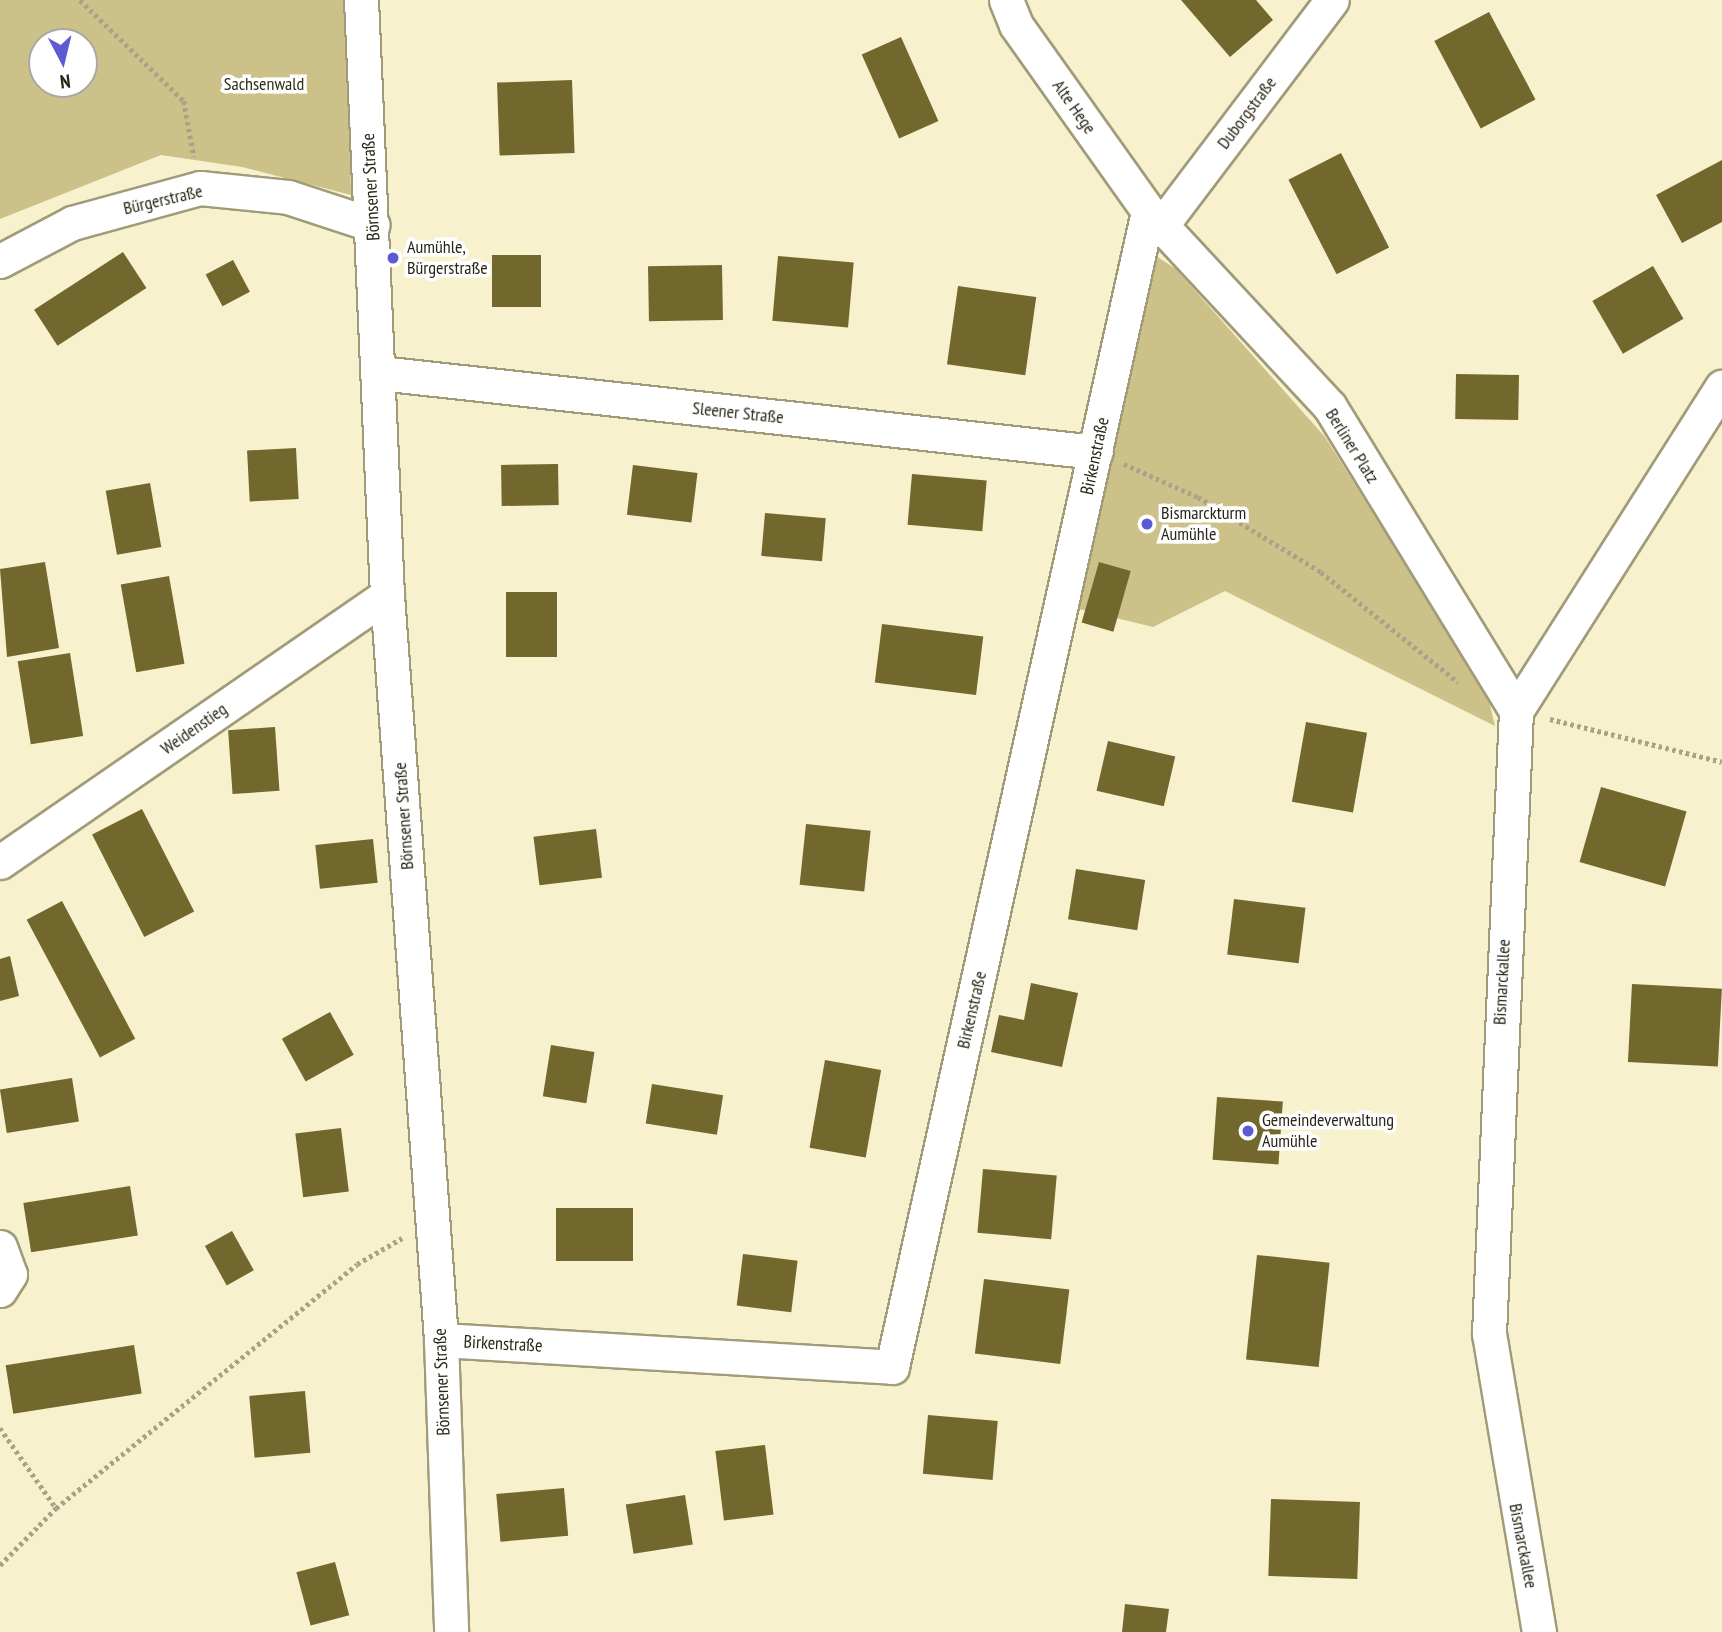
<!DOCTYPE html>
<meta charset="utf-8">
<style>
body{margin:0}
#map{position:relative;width:1722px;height:1632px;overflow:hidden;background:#f7f1cd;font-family:"PT Sans Narrow",sans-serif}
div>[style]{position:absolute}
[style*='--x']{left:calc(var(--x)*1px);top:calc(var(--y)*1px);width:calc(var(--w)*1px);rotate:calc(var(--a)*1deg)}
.green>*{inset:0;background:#ccc289}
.building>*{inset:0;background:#72672d;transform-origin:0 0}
.path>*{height:4.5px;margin-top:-2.25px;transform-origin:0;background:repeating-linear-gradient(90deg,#a8a388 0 3.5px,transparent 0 7px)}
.roads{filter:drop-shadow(2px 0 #a19b79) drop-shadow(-2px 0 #a19b79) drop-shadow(0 2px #a19b79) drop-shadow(0 -2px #a19b79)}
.street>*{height:33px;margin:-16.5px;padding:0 16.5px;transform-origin:16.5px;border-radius:16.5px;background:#fff}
.dots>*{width:19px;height:19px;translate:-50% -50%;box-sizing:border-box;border:4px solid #fff;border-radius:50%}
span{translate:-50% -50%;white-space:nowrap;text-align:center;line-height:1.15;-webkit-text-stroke:7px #fff;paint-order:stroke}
.park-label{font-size:18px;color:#312c11}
.street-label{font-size:18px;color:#292618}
.poi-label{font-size:18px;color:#292618}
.left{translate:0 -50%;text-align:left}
.north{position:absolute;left:28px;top:28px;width:70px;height:70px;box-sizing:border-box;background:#fff;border:2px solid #a9a8a3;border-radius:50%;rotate:173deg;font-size:19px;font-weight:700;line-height:28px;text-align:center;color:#292618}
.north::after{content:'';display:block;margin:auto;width:24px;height:32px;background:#5d5ad3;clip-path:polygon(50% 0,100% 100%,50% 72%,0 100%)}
</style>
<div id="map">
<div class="green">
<i style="clip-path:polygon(evenodd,0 0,346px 0,351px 195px,242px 167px,161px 155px,0 219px,0 0,42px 42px,84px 42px,84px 84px,42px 84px,42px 42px)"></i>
<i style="clip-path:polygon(1156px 256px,1176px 269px,1325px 437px,1487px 693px,1495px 726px,1225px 591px,1153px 627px,1079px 609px)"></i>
</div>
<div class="building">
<i style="clip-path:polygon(1181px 0,1256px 0,1273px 20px,1230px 57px)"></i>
<i style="left:1489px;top:12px;width:99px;height:62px;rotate:62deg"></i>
<i style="left:901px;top:37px;width:92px;height:43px;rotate:66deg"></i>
<i style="left:572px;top:80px;width:73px;height:75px;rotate:88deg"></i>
<i style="left:1341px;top:153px;width:106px;height:59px;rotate:63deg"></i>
<i style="clip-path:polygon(1722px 160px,1722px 222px,1682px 243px,1656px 195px)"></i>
<i style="left:123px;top:252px;width:43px;height:106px;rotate:57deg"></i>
<i style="left:492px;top:255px;width:49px;height:52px"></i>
<i style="left:778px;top:256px;width:76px;height:65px;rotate:5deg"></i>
<i style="left:233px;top:260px;width:36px;height:31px;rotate:62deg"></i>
<i style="left:722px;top:265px;width:55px;height:74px;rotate:89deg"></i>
<i style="left:1653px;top:266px;width:61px;height:70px;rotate:60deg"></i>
<i style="left:958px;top:286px;width:79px;height:79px;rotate:8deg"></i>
<i style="left:1456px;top:374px;width:63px;height:45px;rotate:1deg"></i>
<i style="left:296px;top:448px;width:51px;height:49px;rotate:87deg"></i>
<i style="left:558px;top:464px;width:41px;height:57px;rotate:89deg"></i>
<i style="left:633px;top:465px;width:65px;height:50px;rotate:7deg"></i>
<i style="left:912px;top:474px;width:75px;height:51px;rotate:5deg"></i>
<i style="left:150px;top:483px;width:65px;height:45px;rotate:80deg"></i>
<i style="left:765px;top:513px;width:61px;height:43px;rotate:5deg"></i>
<i style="clip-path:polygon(45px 562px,59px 648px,7px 657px,0 569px)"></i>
<i style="left:1099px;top:562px;width:33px;height:63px;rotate:16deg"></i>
<i style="left:169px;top:576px;width:89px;height:49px;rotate:80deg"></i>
<i style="left:506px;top:592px;width:51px;height:65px"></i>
<i style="left:882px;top:624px;width:102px;height:59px;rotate:7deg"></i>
<i style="left:70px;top:653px;width:84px;height:53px;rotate:81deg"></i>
<i style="left:1306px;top:722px;width:62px;height:81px;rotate:10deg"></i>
<i style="left:275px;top:727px;width:64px;height:47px;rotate:86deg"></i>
<i style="left:1108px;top:741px;width:69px;height:51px;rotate:13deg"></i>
<i style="left:1601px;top:787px;width:89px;height:78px;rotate:16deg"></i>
<i style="left:142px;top:809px;width:115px;height:56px;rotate:63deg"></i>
<i style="left:806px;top:824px;width:65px;height:61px;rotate:6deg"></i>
<i style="left:596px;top:829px;width:49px;height:63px;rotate:83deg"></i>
<i style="left:373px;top:839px;width:44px;height:58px;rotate:84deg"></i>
<i style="left:1076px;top:869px;width:70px;height:51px;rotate:9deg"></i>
<i style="left:1234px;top:899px;width:72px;height:56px;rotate:7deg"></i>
<i style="left:62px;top:901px;width:156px;height:40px;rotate:62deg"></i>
<i style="clip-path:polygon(10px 956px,19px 996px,0 1001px,0 959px)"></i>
<i style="clip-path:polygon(1031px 983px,1078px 993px,1062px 1067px,991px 1052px,999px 1015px,1024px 1020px)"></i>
<i style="left:1632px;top:984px;width:90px;height:78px;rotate:3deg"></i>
<i style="left:330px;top:1012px;width:49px;height:55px;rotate:61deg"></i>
<i style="left:551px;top:1045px;width:44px;height:52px;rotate:9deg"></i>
<i style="left:825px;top:1060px;width:57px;height:89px;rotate:10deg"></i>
<i style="left:72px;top:1078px;width:44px;height:73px;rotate:81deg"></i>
<i style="left:652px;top:1084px;width:72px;height:40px;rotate:9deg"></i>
<i style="left:1217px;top:1097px;width:66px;height:63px;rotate:4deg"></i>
<i style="left:341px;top:1128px;width:64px;height:46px;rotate:83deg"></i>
<i style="left:983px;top:1169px;width:74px;height:64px;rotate:5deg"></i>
<i style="left:130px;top:1186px;width:50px;height:108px;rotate:81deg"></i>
<i style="left:633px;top:1208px;width:53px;height:77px;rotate:90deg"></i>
<i style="left:232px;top:1231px;width:45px;height:31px;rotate:61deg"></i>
<i style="left:743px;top:1254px;width:55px;height:52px;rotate:7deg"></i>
<i style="left:1257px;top:1255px;width:73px;height:105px;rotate:6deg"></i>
<i style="left:984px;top:1279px;width:86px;height:75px;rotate:7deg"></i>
<i style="left:134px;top:1345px;width:49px;height:130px;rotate:81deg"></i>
<i style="left:305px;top:1391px;width:62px;height:56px;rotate:85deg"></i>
<i style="left:928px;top:1415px;width:70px;height:59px;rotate:5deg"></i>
<i style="left:765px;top:1445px;width:70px;height:50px;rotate:83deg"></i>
<i style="left:564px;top:1488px;width:48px;height:68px;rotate:85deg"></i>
<i style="left:685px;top:1495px;width:50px;height:60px;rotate:81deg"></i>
<i style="left:1271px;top:1499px;width:89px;height:77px;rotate:2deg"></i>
<i style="left:335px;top:1562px;width:55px;height:40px;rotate:75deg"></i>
<i style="clip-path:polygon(1125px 1604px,1169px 1609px,1166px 1632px,1122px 1632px)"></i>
</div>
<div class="path">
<i style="--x:80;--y:0;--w:145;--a:44.2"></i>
<i style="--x:184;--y:101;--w:57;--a:79.9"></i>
<i style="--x:1124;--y:464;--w:81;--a:24"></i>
<i style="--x:1198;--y:497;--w:144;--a:31.4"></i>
<i style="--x:1321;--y:572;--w:176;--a:38.8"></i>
<i style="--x:1550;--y:719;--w:177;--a:14"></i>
<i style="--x:0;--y:1428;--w:98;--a:55"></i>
<i style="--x:0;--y:1565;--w:80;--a:-45.5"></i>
<i style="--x:56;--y:1508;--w:387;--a:-39"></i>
<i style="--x:357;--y:1264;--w:52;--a:-30"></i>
</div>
<div class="roads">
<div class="street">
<i style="--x:361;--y:0;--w:596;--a:87.5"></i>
<i style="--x:387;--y:595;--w:747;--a:85.85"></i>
<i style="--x:441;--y:1340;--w:292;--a:88"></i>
<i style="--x:1006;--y:0;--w:27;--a:68"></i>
<i style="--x:1016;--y:25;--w:228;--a:54.6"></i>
<i style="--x:1148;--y:211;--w:267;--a:47.1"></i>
<i style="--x:1330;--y:407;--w:356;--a:58.5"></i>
<i style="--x:1161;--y:226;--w:283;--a:-52.9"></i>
<i style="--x:0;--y:261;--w:81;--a:-27.8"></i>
<i style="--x:72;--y:223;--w:133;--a:-15.3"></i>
<i style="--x:200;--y:188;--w:88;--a:5.8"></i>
<i style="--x:288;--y:197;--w:89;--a:18.2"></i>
<i style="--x:380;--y:373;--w:720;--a:6.3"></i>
<i style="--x:0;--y:862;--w:470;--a:-34.6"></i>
<i style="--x:0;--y:1247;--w:29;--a:70"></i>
<i style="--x:10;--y:1274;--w:19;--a:122"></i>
<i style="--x:441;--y:1340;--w:452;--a:3.4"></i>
<i style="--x:892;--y:1367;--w:1184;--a:-77.51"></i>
<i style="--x:1539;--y:1632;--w:302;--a:-99.5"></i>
<i style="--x:1489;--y:1334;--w:624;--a:-87.52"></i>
<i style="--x:1516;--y:711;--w:384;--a:-57.6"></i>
</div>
</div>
<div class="dots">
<i style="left:393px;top:258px;background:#5d5ad3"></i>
<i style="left:1147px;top:524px;background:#5d5ad3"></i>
<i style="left:1248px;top:1131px;background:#5d5ad3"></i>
</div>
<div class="park-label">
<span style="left:264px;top:84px">Sachsenwald</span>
</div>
<div class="street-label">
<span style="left:1074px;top:107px;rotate:55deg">Alte Hege</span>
<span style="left:1247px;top:113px;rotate:-53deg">Duborgstraße</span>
<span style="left:371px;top:187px;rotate:-93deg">Börnsener Straße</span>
<span style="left:163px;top:200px;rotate:-13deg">Bürgerstraße</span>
<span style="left:738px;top:413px;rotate:6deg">Sleener Straße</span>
<span style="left:1352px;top:446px;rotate:58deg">Berliner Platz</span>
<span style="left:1095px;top:456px;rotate:-78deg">Birkenstraße</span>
<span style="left:194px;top:729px;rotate:-35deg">Weidenstieg</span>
<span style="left:404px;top:816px;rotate:-94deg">Börnsener Straße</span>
<span style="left:1502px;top:982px;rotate:-87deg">Bismarckallee</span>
<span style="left:972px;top:1010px;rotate:-77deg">Birkenstraße</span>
<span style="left:503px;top:1344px;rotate:3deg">Birkenstraße</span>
<span style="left:442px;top:1382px;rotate:-92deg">Börnsener Straße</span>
<span style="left:1523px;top:1546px;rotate:79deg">Bismarckallee</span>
</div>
<div class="poi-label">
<span class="left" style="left:407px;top:258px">Aumühle,<br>Bürgerstraße</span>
<span class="left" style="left:1161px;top:524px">Bismarckturm<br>Aumühle</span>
<span class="left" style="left:1262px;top:1131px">Gemeindeverwaltung<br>Aumühle</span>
</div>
<div class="north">N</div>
</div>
